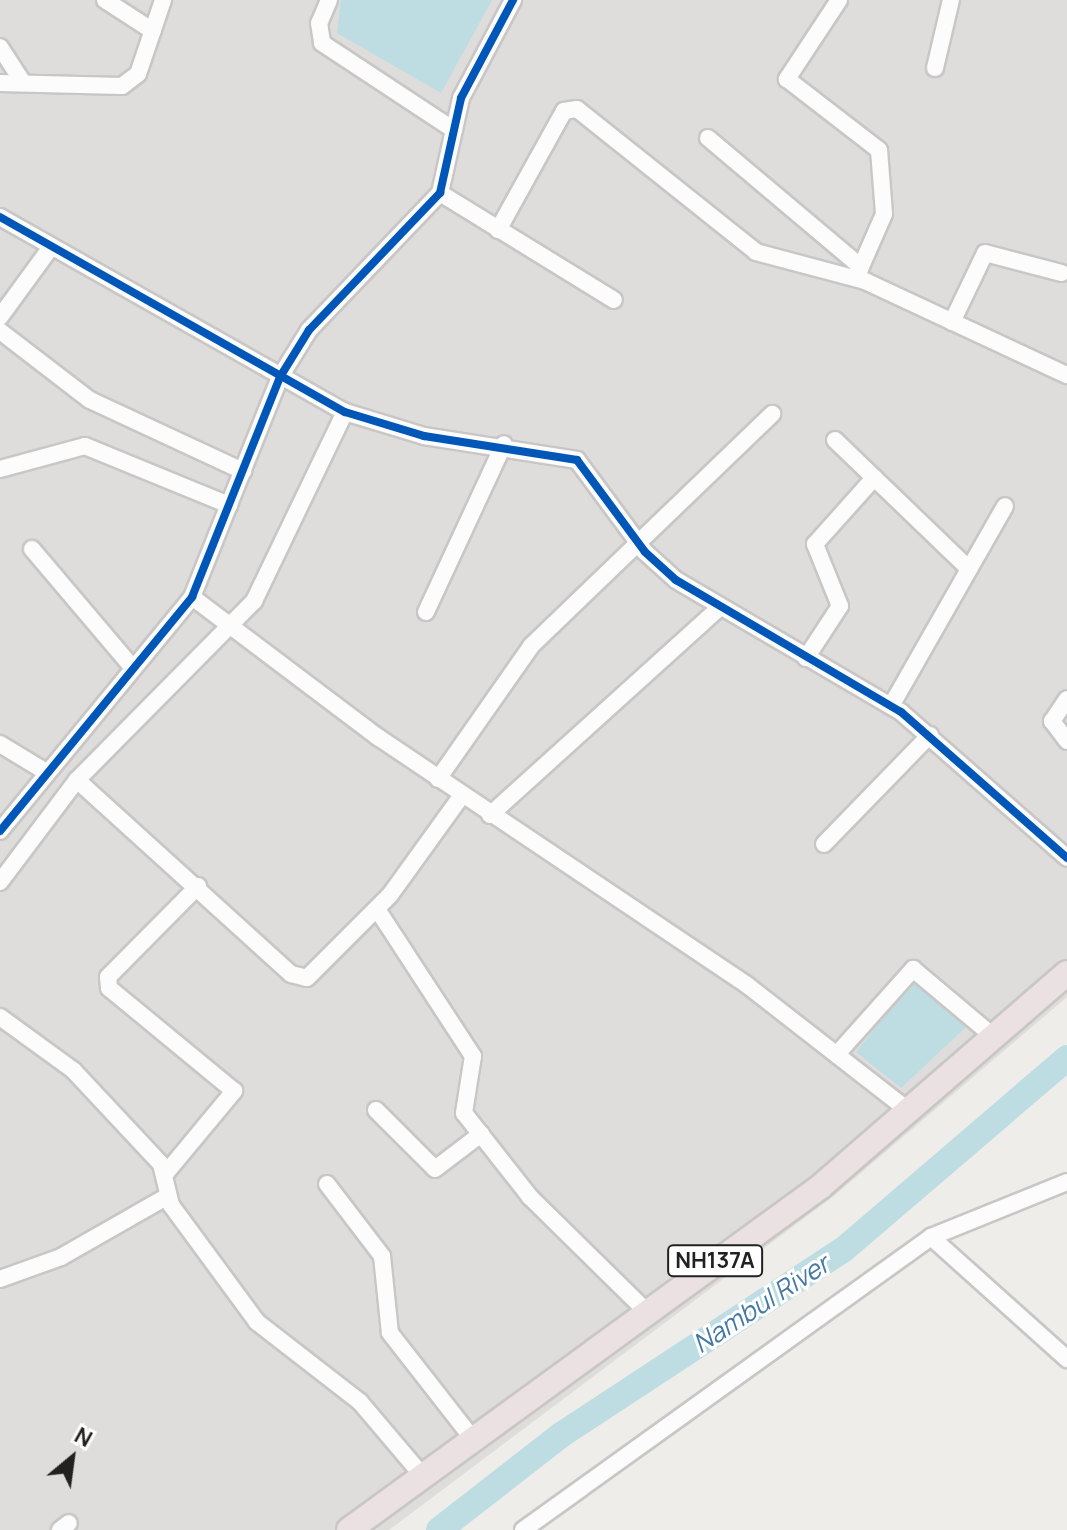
<!DOCTYPE html>
<style>
body{margin:0}
#map{position:relative;width:1067px;height:1530px;overflow:hidden;background:#efedea;font-family:Manrope,sans-serif}
div>[style]{position:absolute}
[style*='--x']{left:calc(var(--x)*1px);top:calc(var(--y)*1px);width:calc(var(--w)*1px);rotate:calc(var(--a)*1deg)}
.residential>*{inset:0;background:#dedddb}
.water>*{inset:0;background:#bddde2}
.river>*{height:26px;margin:-13px;padding:0 13px;transform-origin:13px;border-radius:13px;background:#bddde2}
.roads{filter:drop-shadow(2px 0 #c8c7c6) drop-shadow(-2px 0 #c8c7c6) drop-shadow(0 2px #c8c7c6) drop-shadow(0 -2px #c8c7c6)}
.minor>*{height:16px;margin:-8px;padding:0 8px;transform-origin:8px;border-radius:8px;background:#fdfcfc}
.highway>*{height:24px;margin:-12px;padding:0 12px;transform-origin:12px;border-radius:12px;background:#ebe0e2}
.cycleway>*{height:8px;margin:-4px;padding:0 4px;transform-origin:4px;border-radius:4px;background:#0057b8}
span{translate:-50% -50%;white-space:nowrap;text-align:center;line-height:1.15;-webkit-text-stroke:6px #fff;paint-order:stroke}
.shield-label span{padding:2px 6px;background:#fff;border:2px solid;border-radius:6px;-webkit-text-stroke-width:0}
.shield-label{font-size:22px;color:#212121;font-weight:700}
.water-label{font-size:26px;color:#4579a3;font-style:italic}
.north{position:absolute;left:32px;top:1418px;width:80px;height:80px;-webkit-text-stroke:6px #fff;paint-order:stroke;rotate:29deg;font-size:22px;font-weight:700;line-height:32px;text-align:center;color:#212121}
.north::after{content:'';display:block;margin:auto;width:28px;height:36px;background:#212121;clip-path:polygon(50% 0,100% 100%,50% 72%,0 100%)}
</style>
<div id="map">
<div class="residential">
<i style="clip-path:polygon(0 0,1067px 0,1067px 997px,835px 1195px,389px 1530px,0 1530px)"></i>
</div>
<div class="water">
<i style="clip-path:polygon(341px 0,492px 0,441px 93px,337px 33px)"></i>
<i style="clip-path:polygon(917px 976px,967px 1026px,901px 1088px,856px 1052px)"></i>
</div>
<div class="river">
<i style="--x:439;--y:1530;--w:155;--a:-37.9"></i>
<i style="--x:561;--y:1435;--w:337;--a:-33.3"></i>
<i style="--x:843;--y:1250;--w:295;--a:-40.6"></i>
</div>
<div class="roads">
<div class="minor">
<i style="--x:105;--y:0;--w:57;--a:32.9"></i>
<i style="--x:329;--y:0;--w:25;--a:113"></i>
<i style="--x:319;--y:23;--w:20;--a:81"></i>
<i style="--x:322;--y:43;--w:158;--a:33.4"></i>
<i style="--x:839;--y:0;--w:95;--a:123.4"></i>
<i style="--x:787;--y:79;--w:116;--a:37.7"></i>
<i style="--x:879;--y:150;--w:64;--a:85.5"></i>
<i style="--x:884;--y:214;--w:70;--a:113.6"></i>
<i style="--x:0;--y:47;--w:40;--a:57.1"></i>
<i style="--x:935;--y:68;--w:70;--a:-76.8"></i>
<i style="--x:0;--y:83;--w:122;--a:1.4"></i>
<i style="--x:122;--y:86;--w:20;--a:-37"></i>
<i style="--x:138;--y:74;--w:78;--a:-71.3"></i>
<i style="--x:708;--y:138;--w:200;--a:40.1"></i>
<i style="--x:440;--y:193;--w:204;--a:31.6"></i>
<i style="--x:0;--y:217;--w:396;--a:29.5"></i>
<i style="--x:345;--y:412;--w:83;--a:16.9"></i>
<i style="--x:424;--y:436;--w:155;--a:8.9"></i>
<i style="--x:577;--y:460;--w:114;--a:53.5"></i>
<i style="--x:645;--y:552;--w:42;--a:42.1"></i>
<i style="--x:676;--y:580;--w:261;--a:30.4"></i>
<i style="--x:901;--y:712;--w:221;--a:41.3"></i>
<i style="--x:498;--y:230;--w:136;--a:-61"></i>
<i style="--x:564;--y:111;--w:13;--a:-9"></i>
<i style="--x:577;--y:109;--w:229;--a:38.6"></i>
<i style="--x:756;--y:252;--w:113;--a:14.9"></i>
<i style="--x:865;--y:281;--w:223;--a:25"></i>
<i style="--x:0;--y:317;--w:87;--a:-53.9"></i>
<i style="--x:952;--y:322;--w:76;--a:-64.4"></i>
<i style="--x:985;--y:253;--w:79;--a:14.7"></i>
<i style="--x:0;--y:331;--w:113;--a:37.5"></i>
<i style="--x:90;--y:400;--w:169;--a:24.9"></i>
<i style="--x:835;--y:440;--w:186;--a:43.9"></i>
<i style="--x:0;--y:469;--w:88;--a:-15.1"></i>
<i style="--x:85;--y:446;--w:156;--a:22.3"></i>
<i style="--x:32;--y:549;--w:155;--a:49.7"></i>
<i style="--x:192;--y:597;--w:233;--a:37"></i>
<i style="--x:378;--y:737;--w:445;--a:33.9"></i>
<i style="--x:747;--y:985;--w:207;--a:37.9"></i>
<i style="--x:426;--y:612;--w:185;--a:-65.1"></i>
<i style="--x:806;--y:658;--w:62;--a:-56.8"></i>
<i style="--x:840;--y:606;--w:67;--a:-112"></i>
<i style="--x:815;--y:544;--w:89;--a:-48.2"></i>
<i style="--x:1067;--y:699;--w:27;--a:124"></i>
<i style="--x:1052;--y:721;--w:25;--a:53"></i>
<i style="--x:891;--y:706;--w:230;--a:-60.3"></i>
<i style="--x:0;--y:744;--w:54;--a:31.3"></i>
<i style="--x:438;--y:779;--w:162;--a:-55"></i>
<i style="--x:531;--y:646;--w:335;--a:-43.9"></i>
<i style="--x:77;--y:780;--w:289;--a:42.2"></i>
<i style="--x:291;--y:974;--w:16;--a:14"></i>
<i style="--x:307;--y:978;--w:117;--a:-45"></i>
<i style="--x:390;--y:895;--w:123;--a:-54.2"></i>
<i style="--x:490;--y:815;--w:306;--a:-42.1"></i>
<i style="--x:0;--y:831;--w:303;--a:-50.6"></i>
<i style="--x:192;--y:597;--w:237;--a:-68.2"></i>
<i style="--x:280;--y:377;--w:55;--a:-58.3"></i>
<i style="--x:309;--y:330;--w:190;--a:-46.3"></i>
<i style="--x:440;--y:193;--w:97;--a:-77.5"></i>
<i style="--x:461;--y:98;--w:111;--a:-62"></i>
<i style="--x:824;--y:844;--w:152;--a:-45.8"></i>
<i style="--x:0;--y:882;--w:128;--a:-53"></i>
<i style="--x:77;--y:780;--w:252;--a:-45.3"></i>
<i style="--x:254;--y:601;--w:210;--a:-64.3"></i>
<i style="--x:377;--y:909;--w:176;--a:56.9"></i>
<i style="--x:473;--y:1056;--w:58;--a:99"></i>
<i style="--x:464;--y:1113;--w:107;--a:51.8"></i>
<i style="--x:530;--y:1197;--w:161;--a:44.5"></i>
<i style="--x:0;--y:1017;--w:90;--a:36"></i>
<i style="--x:73;--y:1070;--w:129;--a:46.9"></i>
<i style="--x:161;--y:1164;--w:42;--a:76.3"></i>
<i style="--x:171;--y:1205;--w:145;--a:53.7"></i>
<i style="--x:257;--y:1322;--w:130;--a:37.8"></i>
<i style="--x:360;--y:1402;--w:96;--a:49.7"></i>
<i style="--x:838;--y:1053;--w:113;--a:-48.2"></i>
<i style="--x:913;--y:969;--w:106;--a:40"></i>
<i style="--x:376;--y:1110;--w:83;--a:45"></i>
<i style="--x:435;--y:1169;--w:58;--a:-37.3"></i>
<i style="--x:166;--y:1173;--w:107;--a:-50.3"></i>
<i style="--x:234;--y:1091;--w:162;--a:-140.5"></i>
<i style="--x:109;--y:988;--w:11;--a:-95"></i>
<i style="--x:108;--y:977;--w:128;--a:-45.3"></i>
<i style="--x:327;--y:1184;--w:91;--a:52.6"></i>
<i style="--x:382;--y:1256;--w:77;--a:84.1"></i>
<i style="--x:390;--y:1333;--w:133;--a:52"></i>
<i style="--x:931;--y:1237;--w:183;--a:41.9"></i>
<i style="--x:0;--y:1279;--w:65;--a:-19.8"></i>
<i style="--x:61;--y:1257;--w:123;--a:-29.7"></i>
<i style="--x:60;--y:1530;--w:11;--a:-38"></i>
<i style="--x:523;--y:1530;--w:502;--a:-35.68"></i>
<i style="--x:931;--y:1237;--w:147;--a:-22"></i>
</div>
<div class="highway">
<i style="--x:349;--y:1530;--w:583;--a:-36.06"></i>
<i style="--x:820;--y:1187;--w:327;--a:-40.9"></i>
</div>
</div>
<div class="cycleway">
<i style="--x:0;--y:217;--w:396;--a:29.5"></i>
<i style="--x:345;--y:412;--w:83;--a:16.9"></i>
<i style="--x:424;--y:436;--w:155;--a:8.9"></i>
<i style="--x:577;--y:460;--w:114;--a:53.5"></i>
<i style="--x:645;--y:552;--w:42;--a:42.1"></i>
<i style="--x:676;--y:580;--w:261;--a:30.4"></i>
<i style="--x:901;--y:712;--w:221;--a:41.3"></i>
<i style="--x:0;--y:831;--w:303;--a:-50.6"></i>
<i style="--x:192;--y:597;--w:237;--a:-68.2"></i>
<i style="--x:280;--y:377;--w:55;--a:-58.3"></i>
<i style="--x:309;--y:330;--w:190;--a:-46.3"></i>
<i style="--x:440;--y:193;--w:97;--a:-77.5"></i>
<i style="--x:461;--y:98;--w:111;--a:-62"></i>
</div>
<div class="shield-label">
<span style="left:715px;top:1261px">NH137A</span>
</div>
<div class="water-label">
<span style="left:761px;top:1304px;rotate:-33deg">Nambul River</span>
</div>
<div class="north">N</div>
</div>
